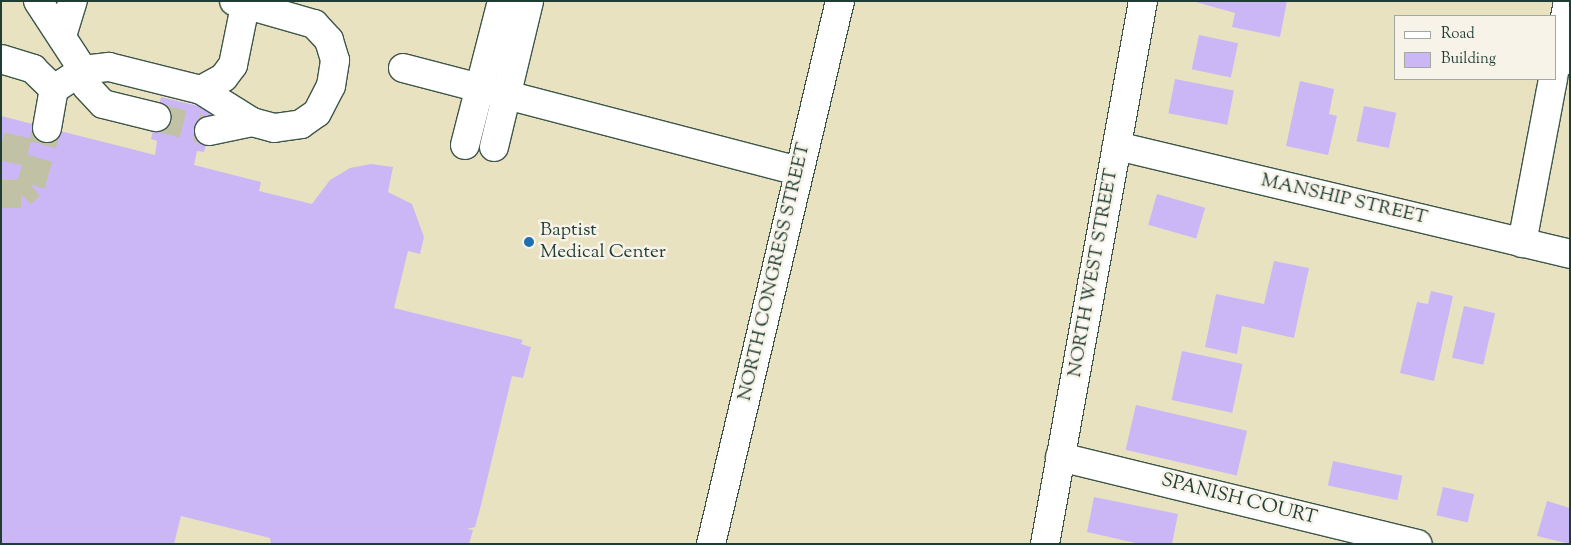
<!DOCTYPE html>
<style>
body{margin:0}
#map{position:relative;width:1571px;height:545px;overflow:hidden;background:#e9e2c1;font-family:"Sorts Mill Goudy",serif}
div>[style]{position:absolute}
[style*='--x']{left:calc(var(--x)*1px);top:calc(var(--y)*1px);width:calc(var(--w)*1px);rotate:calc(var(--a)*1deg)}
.building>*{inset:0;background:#cbb7f6;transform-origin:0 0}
.minor-tunnel>*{height:28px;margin-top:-14px;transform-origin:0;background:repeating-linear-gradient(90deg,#c1c1a5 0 28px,transparent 0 42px)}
.roads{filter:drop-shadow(1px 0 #3d5649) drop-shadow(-1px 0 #3d5649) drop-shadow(0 1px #3d5649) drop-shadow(0 -1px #3d5649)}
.minor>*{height:28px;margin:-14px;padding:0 14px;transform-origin:14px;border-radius:14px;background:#fff}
.dots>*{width:14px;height:14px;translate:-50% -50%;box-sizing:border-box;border:2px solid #f7f3e8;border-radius:50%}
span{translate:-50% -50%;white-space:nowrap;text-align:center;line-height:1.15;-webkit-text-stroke:5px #f7f3e8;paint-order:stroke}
.street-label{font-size:19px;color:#1f3d34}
.poi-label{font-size:19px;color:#1f3d34}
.left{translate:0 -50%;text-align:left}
.frame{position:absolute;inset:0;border:2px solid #1f3d34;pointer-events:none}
.legend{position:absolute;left:1394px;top:15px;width:162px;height:65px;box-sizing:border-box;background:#f7f3e8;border:1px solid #a1aaa0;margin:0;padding:6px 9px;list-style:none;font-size:15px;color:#1f3d34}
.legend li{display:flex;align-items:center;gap:10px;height:25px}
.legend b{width:25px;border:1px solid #a1aaa0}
</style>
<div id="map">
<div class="building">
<i style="clip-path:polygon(1192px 1px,1287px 1px,1280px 37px,1232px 27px,1235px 13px)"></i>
<i style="left:1199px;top:35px;width:40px;height:35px;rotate:12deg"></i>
<i style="left:1175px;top:79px;width:60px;height:35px;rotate:11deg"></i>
<i style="clip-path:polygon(1300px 81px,1334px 89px,1329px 114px,1337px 116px,1328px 155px,1286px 146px)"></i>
<i style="clip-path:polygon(161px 97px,215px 110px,204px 152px,197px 151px,194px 165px,261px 182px,259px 191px,312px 204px,330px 180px,350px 168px,371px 164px,393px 167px,388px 192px,412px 204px,424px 237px,420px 254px,408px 251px,394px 308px,523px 340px,521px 344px,531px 347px,523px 378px,512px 376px,480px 509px,475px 527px,467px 529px,473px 530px,469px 544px,271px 544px,270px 538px,181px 516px,174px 544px,1px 544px,1px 116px,155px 155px,157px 141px,151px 139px)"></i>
<i style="left:1364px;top:106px;width:33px;height:36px;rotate:12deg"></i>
<i style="left:1157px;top:194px;width:50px;height:32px;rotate:16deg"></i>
<i style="clip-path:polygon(1274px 261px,1309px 268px,1294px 338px,1242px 326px,1237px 354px,1205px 347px,1216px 294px,1264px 304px)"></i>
<i style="clip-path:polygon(1431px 291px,1453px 296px,1434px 381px,1400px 373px,1417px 302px,1428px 304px)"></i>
<i style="left:1464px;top:306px;width:32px;height:53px;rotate:13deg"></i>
<i style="left:1182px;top:351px;width:62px;height:50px;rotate:12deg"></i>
<i style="left:1136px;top:405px;width:114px;height:46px;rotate:13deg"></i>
<i style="left:1333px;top:461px;width:71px;height:25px;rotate:12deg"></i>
<i style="left:1443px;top:487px;width:32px;height:29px;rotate:13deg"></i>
<i style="clip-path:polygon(1094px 497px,1178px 514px,1172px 544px,1140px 544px,1087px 532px)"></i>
<i style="clip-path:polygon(1547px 501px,1570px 508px,1570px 544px,1537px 536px)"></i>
</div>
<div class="minor-tunnel">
<i style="--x:156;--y:117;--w:55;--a:14.8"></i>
<i style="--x:1;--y:146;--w:39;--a:13"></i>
<i style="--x:1;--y:194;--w:20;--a:0"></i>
<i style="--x:21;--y:194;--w:13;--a:-42"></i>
<i style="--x:31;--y:185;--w:59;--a:-74.3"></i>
</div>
<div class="roads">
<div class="minor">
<i style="--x:38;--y:1;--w:82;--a:56.9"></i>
<i style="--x:83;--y:70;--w:17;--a:77"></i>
<i style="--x:87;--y:87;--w:23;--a:47"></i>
<i style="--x:103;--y:104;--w:55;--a:13.8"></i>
<i style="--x:62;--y:36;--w:37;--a:-73"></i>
<i style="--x:1;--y:59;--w:34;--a:17"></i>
<i style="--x:33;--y:69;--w:29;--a:44"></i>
<i style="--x:403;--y:68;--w:409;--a:14.6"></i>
<i style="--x:1555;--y:70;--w:70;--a:-79.3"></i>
<i style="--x:201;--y:90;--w:26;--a:-29"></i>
<i style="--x:224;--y:77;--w:15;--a:-53"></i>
<i style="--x:233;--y:65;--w:65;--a:-78.5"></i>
<i style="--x:47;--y:128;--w:40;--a:-80"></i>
<i style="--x:54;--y:89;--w:35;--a:-33"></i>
<i style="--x:83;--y:70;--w:26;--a:-7"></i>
<i style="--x:109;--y:67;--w:95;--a:14"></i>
<i style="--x:201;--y:90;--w:60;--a:32.1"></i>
<i style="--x:252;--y:122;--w:23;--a:15"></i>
<i style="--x:274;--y:128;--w:27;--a:-8"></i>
<i style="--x:301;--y:124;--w:19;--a:-35"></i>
<i style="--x:317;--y:113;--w:30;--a:-63"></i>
<i style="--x:331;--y:86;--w:26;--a:-81"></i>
<i style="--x:335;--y:60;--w:21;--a:-107"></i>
<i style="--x:329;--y:40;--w:22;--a:-133"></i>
<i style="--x:314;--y:24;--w:83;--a:-164"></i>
<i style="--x:209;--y:131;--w:44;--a:-11.8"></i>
<i style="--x:465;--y:145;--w:149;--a:-75.6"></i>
<i style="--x:1117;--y:146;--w:466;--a:13.4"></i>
<i style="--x:494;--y:147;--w:150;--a:-76.5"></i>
<i style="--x:1522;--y:243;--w:167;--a:-79.3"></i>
<i style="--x:1060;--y:457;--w:368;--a:13.7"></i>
<i style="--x:711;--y:544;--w:558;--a:-76.64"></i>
<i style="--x:1045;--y:544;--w:552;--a:-79.77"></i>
</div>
</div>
<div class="dots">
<i style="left:529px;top:242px;background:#1f6fb2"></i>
</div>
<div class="street-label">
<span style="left:1344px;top:200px;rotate:13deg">MANSHIP STREET</span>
<span style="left:775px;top:272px;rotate:-77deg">NORTH CONGRESS STREET</span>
<span style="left:1094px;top:273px;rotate:-80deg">NORTH WEST STREET</span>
<span style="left:1239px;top:500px;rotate:14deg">SPANISH COURT</span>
</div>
<div class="poi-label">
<span class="left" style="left:540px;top:242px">Baptist<br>Medical Center</span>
</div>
<div class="frame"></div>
<ul class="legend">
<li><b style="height:6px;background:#fff"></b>Road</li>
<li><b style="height:14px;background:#cbb7f6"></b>Building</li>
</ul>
</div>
